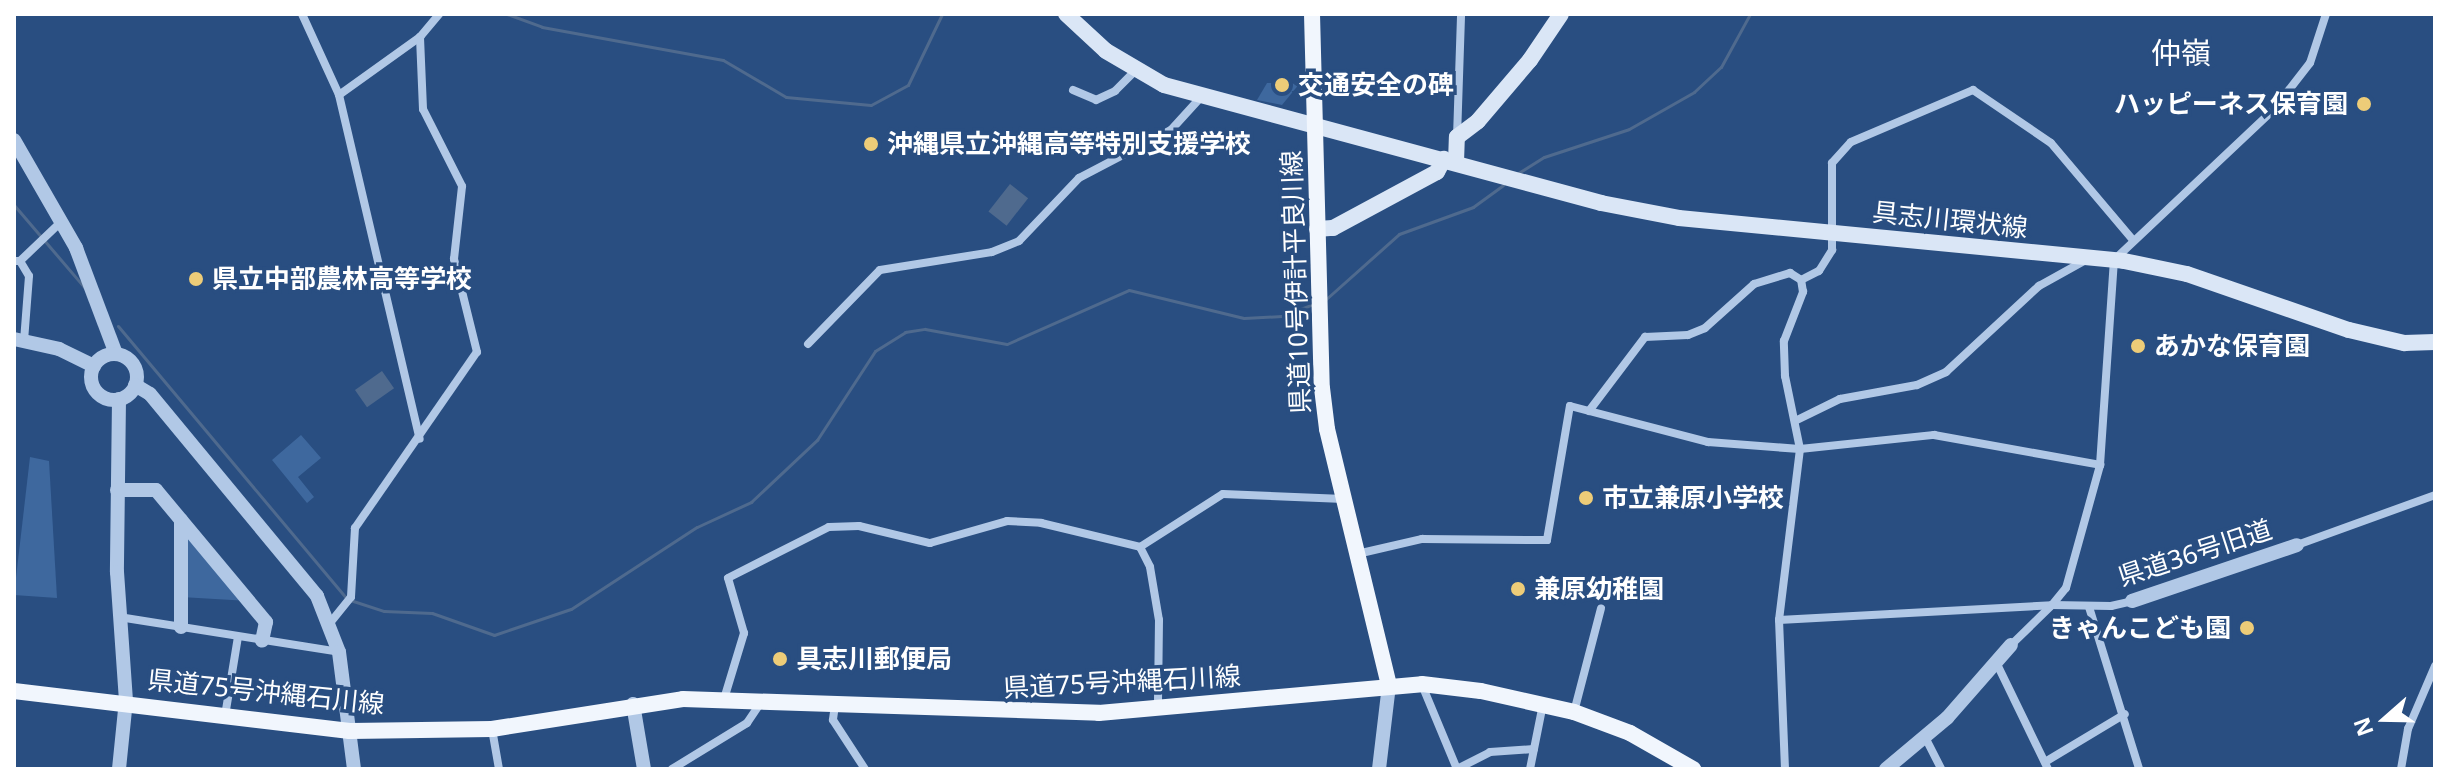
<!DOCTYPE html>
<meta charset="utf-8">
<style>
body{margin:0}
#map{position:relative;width:2449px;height:783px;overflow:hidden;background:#294e81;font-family:"Noto Sans","Noto Sans JP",sans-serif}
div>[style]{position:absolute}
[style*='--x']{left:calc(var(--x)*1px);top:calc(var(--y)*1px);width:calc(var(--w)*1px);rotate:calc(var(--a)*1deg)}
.green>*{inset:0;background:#3e689e}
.water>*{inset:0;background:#4f6a8e;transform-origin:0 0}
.stream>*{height:3px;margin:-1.5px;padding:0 1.5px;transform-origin:1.5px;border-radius:1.5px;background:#4f6a8e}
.minor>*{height:8px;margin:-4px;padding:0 4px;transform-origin:4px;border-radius:4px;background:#b1c8e6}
.tertiary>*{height:14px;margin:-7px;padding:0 7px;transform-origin:7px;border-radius:7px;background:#b1c8e6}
.tertiary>.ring{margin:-7px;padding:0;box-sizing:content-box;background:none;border:14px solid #b1c8e6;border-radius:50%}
.secondary>*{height:16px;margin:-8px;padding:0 8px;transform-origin:8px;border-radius:8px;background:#dae6f6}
.primary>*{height:16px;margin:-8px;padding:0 8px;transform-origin:8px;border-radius:8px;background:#f1f6fd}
.dots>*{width:22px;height:22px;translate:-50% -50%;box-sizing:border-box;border:4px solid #294e81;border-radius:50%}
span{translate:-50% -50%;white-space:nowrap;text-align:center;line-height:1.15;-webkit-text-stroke:7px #294e81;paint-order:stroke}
.poi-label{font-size:26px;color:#fff;font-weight:700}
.left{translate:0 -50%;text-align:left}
.right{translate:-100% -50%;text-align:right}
.street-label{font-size:26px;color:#fff}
.quarter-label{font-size:30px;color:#fff}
.frame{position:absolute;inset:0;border:16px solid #fff;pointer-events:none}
.north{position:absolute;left:2345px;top:679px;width:80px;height:80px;-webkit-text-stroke:6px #294e81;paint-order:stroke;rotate:250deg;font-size:22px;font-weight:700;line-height:32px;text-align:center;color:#fff}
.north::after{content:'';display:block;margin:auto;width:28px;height:36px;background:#fff;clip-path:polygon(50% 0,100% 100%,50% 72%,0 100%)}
</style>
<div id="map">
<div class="green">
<i style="clip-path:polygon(1267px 83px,1300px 83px,1282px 105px,1257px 100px)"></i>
<i style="clip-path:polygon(301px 435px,321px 458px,298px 477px,314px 497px,307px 503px,272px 460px)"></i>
<i style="clip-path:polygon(30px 457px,49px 461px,57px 598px,14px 595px)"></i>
<i style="clip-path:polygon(181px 520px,249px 601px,181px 597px)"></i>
</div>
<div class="water">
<i style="left:1010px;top:184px;width:23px;height:35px;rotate:38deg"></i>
<i style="left:382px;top:371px;width:21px;height:33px;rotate:55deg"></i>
</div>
<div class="stream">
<i style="--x:507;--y:14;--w:37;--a:20"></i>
<i style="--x:542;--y:27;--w:184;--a:10.3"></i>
<i style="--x:723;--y:60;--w:73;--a:30.4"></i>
<i style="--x:786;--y:97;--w:85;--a:5.4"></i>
<i style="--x:871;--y:105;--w:42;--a:-28.4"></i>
<i style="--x:908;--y:85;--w:79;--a:-64.4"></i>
<i style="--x:1515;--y:175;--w:34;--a:-32"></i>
<i style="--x:1544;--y:157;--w:89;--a:-18.2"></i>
<i style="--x:1629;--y:129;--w:75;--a:-29.6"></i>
<i style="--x:1694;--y:92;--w:37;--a:-43"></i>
<i style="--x:1721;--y:67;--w:60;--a:-61.3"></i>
<i style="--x:14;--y:205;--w:108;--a:49.5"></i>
<i style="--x:1325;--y:300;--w:99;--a:-41.7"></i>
<i style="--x:1399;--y:234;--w:79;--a:-20"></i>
<i style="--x:1473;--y:207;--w:37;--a:-36"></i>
<i style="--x:118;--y:326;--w:356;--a:50"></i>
<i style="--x:347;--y:599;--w:39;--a:18"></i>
<i style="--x:384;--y:611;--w:48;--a:2.4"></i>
<i style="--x:432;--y:613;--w:66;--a:19.5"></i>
<i style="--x:494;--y:635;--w:81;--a:-18.7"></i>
<i style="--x:571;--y:609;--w:150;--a:-33.1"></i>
<i style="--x:697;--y:527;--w:60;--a:-24.8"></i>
<i style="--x:751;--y:502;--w:91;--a:-43.2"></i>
<i style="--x:817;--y:440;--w:106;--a:-56.9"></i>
<i style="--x:875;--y:351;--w:36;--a:-32"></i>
<i style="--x:905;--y:332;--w:20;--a:-9"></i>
<i style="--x:925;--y:329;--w:83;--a:10.4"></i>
<i style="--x:1007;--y:344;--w:133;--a:-23.9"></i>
<i style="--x:1129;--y:290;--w:118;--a:13.7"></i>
<i style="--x:1244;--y:318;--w:38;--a:-3"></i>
<i style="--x:1282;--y:316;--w:34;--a:-21"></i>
</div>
<div class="minor">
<i style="--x:302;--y:14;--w:89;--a:65.4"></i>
<i style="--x:339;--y:95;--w:353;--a:76.8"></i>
<i style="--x:1073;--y:90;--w:25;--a:23"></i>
<i style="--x:1096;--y:100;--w:21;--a:-25"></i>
<i style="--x:1115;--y:91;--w:28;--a:-45"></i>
<i style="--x:339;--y:95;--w:100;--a:-35.6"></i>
<i style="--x:420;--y:37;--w:30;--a:-50"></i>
<i style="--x:1457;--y:137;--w:123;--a:-88.1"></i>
<i style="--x:14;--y:261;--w:6;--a:0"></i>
<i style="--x:20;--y:261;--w:57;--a:-43.6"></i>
<i style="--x:20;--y:261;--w:17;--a:59"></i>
<i style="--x:29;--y:276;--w:65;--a:94.4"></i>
<i style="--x:1801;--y:280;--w:20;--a:-27"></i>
<i style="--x:1819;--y:271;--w:25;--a:-58"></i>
<i style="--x:1832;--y:250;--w:87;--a:-90"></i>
<i style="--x:1832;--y:163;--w:28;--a:-48"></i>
<i style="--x:1851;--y:142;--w:133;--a:-23.1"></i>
<i style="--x:1973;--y:90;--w:94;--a:34.2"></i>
<i style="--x:2051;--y:143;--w:126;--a:49.8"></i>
<i style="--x:808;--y:344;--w:103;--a:-45.8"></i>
<i style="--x:880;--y:270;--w:113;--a:-9.1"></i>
<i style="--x:992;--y:252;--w:29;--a:-22"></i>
<i style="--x:1019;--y:241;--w:87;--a:-46.4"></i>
<i style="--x:1079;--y:178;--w:104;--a:-27.6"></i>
<i style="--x:1171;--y:130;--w:45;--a:-47.7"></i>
<i style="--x:1589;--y:411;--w:93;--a:-52.9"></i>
<i style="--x:1645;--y:337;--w:43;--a:-2.7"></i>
<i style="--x:1688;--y:335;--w:18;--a:-22"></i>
<i style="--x:1705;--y:328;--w:66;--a:-41.9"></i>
<i style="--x:1754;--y:284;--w:38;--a:-17"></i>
<i style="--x:1790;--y:273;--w:13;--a:32"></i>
<i style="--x:1797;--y:420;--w:48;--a:-26"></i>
<i style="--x:1840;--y:399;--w:78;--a:-10.3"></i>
<i style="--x:1917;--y:385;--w:32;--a:-24"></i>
<i style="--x:1946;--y:372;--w:127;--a:-42.8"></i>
<i style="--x:2039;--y:286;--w:54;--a:-29"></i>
<i style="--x:2297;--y:545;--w:147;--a:-19.9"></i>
<i style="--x:1140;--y:547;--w:22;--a:63"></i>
<i style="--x:1150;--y:567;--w:54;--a:80.4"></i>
<i style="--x:1159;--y:620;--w:87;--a:90.7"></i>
<i style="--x:1357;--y:554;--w:67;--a:-13"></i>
<i style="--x:1422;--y:539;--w:125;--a:0.5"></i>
<i style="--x:1547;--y:540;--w:136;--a:-80.3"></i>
<i style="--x:1570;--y:406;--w:143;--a:14.6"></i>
<i style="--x:1708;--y:442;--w:92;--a:4.4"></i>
<i style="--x:1800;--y:449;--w:135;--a:-6"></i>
<i style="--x:1934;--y:435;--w:169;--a:10.2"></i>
<i style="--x:2089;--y:607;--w:170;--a:72.8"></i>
<i style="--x:119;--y:617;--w:223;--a:9"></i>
<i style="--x:1779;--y:620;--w:273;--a:-3.1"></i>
<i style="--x:2052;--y:605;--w:22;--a:-51"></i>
<i style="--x:2066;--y:588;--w:128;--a:-74.5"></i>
<i style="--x:2100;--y:465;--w:205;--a:-86.1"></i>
<i style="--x:2114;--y:260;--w:220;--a:-43.3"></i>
<i style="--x:2274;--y:109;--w:58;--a:-52"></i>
<i style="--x:2310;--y:63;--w:52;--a:-71.9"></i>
<i style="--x:330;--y:623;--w:33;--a:-51"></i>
<i style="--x:351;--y:597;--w:69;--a:-86.7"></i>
<i style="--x:355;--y:528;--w:214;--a:-55.3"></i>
<i style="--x:477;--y:352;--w:96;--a:-103.9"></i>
<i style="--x:454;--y:259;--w:73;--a:-83.7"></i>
<i style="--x:462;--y:186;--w:86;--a:-116.9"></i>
<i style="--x:423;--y:109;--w:72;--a:-92.4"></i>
<i style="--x:2011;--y:645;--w:57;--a:-44.3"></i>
<i style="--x:2052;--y:605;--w:59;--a:1"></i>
<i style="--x:2111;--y:606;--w:22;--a:-13"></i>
<i style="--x:1996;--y:662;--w:119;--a:64.1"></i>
<i style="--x:1422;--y:685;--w:91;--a:67.4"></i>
<i style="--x:724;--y:699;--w:69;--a:-73.1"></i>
<i style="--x:744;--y:633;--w:57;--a:-106.2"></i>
<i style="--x:728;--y:578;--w:113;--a:-26.8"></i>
<i style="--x:829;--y:527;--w:30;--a:-2"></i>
<i style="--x:859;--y:526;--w:73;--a:13.5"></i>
<i style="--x:930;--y:543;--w:80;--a:-15.9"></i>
<i style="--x:1007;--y:521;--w:34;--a:3"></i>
<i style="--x:1041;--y:523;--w:102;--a:13.6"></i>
<i style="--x:1140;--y:547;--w:98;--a:-32.6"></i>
<i style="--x:1223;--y:494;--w:121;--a:2.4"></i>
<i style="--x:835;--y:705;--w:15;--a:98"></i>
<i style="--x:833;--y:720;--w:59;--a:56.9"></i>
<i style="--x:1574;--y:712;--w:107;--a:-75.4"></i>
<i style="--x:225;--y:716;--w:80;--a:-80.7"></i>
<i style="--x:492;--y:729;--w:41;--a:80.1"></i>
<i style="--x:1926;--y:739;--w:34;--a:63"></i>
<i style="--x:2045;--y:762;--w:93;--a:-31"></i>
<i style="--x:672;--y:769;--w:88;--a:-31.5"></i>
<i style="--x:747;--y:723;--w:25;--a:-56"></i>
<i style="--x:1457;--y:769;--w:37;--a:-27"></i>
<i style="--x:1490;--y:752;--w:44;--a:-3.9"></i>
<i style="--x:1530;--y:769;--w:66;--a:-78.7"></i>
<i style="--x:1785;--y:769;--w:149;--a:-92.3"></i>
<i style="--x:1779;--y:620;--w:172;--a:-83"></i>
<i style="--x:1800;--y:449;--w:75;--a:-101.6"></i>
<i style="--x:1785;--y:376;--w:35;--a:-92"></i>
<i style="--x:1784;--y:341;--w:53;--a:-68.8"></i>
<i style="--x:1803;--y:292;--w:12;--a:-99"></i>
<i style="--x:2401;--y:769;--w:41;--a:-80.1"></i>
<i style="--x:2408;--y:729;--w:69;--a:-66.8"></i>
</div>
<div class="tertiary">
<i style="--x:14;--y:140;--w:125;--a:60.1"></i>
<i style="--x:76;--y:248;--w:113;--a:69.3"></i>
<i style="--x:14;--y:339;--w:46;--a:12.5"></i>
<i style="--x:59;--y:349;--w:39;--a:26"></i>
<i class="ring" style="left:91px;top:354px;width:32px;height:32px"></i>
<i style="--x:135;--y:385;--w:17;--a:31"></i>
<i style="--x:150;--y:394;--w:262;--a:50.4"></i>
<i style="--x:317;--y:596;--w:60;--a:68.6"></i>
<i style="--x:339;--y:652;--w:118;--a:82.7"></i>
<i style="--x:119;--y:399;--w:173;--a:90.7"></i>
<i style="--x:117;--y:572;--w:128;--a:86"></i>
<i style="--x:126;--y:700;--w:69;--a:95.8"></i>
<i style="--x:117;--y:490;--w:39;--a:0"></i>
<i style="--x:156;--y:490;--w:172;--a:50.2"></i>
<i style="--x:266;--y:622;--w:19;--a:102"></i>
<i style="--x:2132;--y:601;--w:174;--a:-18.7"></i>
<i style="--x:181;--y:627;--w:107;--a:-90"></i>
<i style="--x:633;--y:704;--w:66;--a:80.4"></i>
<i style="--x:1379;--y:769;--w:85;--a:-83.2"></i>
<i style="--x:1886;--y:769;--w:80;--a:-39.9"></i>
<i style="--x:1947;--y:718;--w:97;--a:-48.8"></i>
</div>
<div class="secondary">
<i style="--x:1066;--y:14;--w:54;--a:42.8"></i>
<i style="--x:1106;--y:51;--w:67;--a:30.4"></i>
<i style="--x:1164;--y:85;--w:453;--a:15.1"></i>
<i style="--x:1601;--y:203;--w:79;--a:10.9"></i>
<i style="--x:1679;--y:218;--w:447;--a:5.5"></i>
<i style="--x:2124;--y:261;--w:64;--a:11.7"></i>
<i style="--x:2187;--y:274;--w:171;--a:19.1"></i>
<i style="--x:2349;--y:330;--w:57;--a:13.3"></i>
<i style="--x:2404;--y:343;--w:31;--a:-2"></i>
<i style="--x:1456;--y:162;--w:25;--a:-88"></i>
<i style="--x:1457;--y:137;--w:26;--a:-37"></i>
<i style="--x:1478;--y:121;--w:80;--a:-49.6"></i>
<i style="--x:1530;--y:60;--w:55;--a:-56"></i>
<i style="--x:1317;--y:229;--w:16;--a:-4"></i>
<i style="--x:1333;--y:228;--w:118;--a:-28.3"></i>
<i style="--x:1437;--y:172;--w:15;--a:-62"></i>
</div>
<div class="primary">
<i style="--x:1312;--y:14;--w:374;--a:88.5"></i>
<i style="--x:1322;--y:388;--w:41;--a:83"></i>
<i style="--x:1327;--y:429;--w:263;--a:76.4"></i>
<i style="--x:14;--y:691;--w:338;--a:6.8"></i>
<i style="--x:350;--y:731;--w:142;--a:-0.8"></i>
<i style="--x:492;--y:729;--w:193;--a:-8.9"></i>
<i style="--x:683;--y:699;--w:416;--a:1.9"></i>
<i style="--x:1099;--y:713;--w:324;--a:-5.1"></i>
<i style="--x:1422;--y:684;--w:59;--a:6.8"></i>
<i style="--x:1481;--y:691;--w:95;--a:12.7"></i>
<i style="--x:1574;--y:712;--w:60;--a:20.6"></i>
<i style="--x:1630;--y:733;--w:73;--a:29.7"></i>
</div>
<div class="dots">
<i style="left:1282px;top:85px;background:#edcc78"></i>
<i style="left:2364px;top:104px;background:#edcc78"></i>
<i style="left:871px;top:144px;background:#edcc78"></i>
<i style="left:196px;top:279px;background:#edcc78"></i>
<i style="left:2138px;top:346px;background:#edcc78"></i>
<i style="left:1586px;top:498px;background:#edcc78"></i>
<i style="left:1518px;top:589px;background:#edcc78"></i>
<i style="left:2247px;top:628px;background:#edcc78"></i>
<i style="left:780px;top:659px;background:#edcc78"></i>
</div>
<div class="poi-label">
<span class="left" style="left:1298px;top:85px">交通安全の碑</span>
<span class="right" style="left:2348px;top:104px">ハッピーネス保育園</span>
<span class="left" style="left:887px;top:144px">沖縄県立沖縄高等特別支援学校</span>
<span class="left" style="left:212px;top:279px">県立中部農林高等学校</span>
<span class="left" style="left:2154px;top:346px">あかな保育園</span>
<span class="left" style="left:1602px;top:498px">市立兼原小学校</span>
<span class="left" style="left:1534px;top:589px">兼原幼稚園</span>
<span class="right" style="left:2231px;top:628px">きゃんこども園</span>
<span class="left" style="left:796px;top:659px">具志川郵便局</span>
</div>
<div class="street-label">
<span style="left:1950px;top:220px;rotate:6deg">具志川環状線</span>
<span style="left:1296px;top:282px;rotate:-92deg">県道10号伊計平良川線</span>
<span style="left:2195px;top:553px;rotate:-18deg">県道36号旧道</span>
<span style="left:1122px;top:682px;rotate:-3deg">県道75号沖縄石川線</span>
<span style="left:266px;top:692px;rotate:6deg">県道75号沖縄石川線</span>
</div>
<div class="quarter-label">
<span style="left:2181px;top:53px">仲嶺</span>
</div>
<div class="frame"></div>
<div class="north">N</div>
</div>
